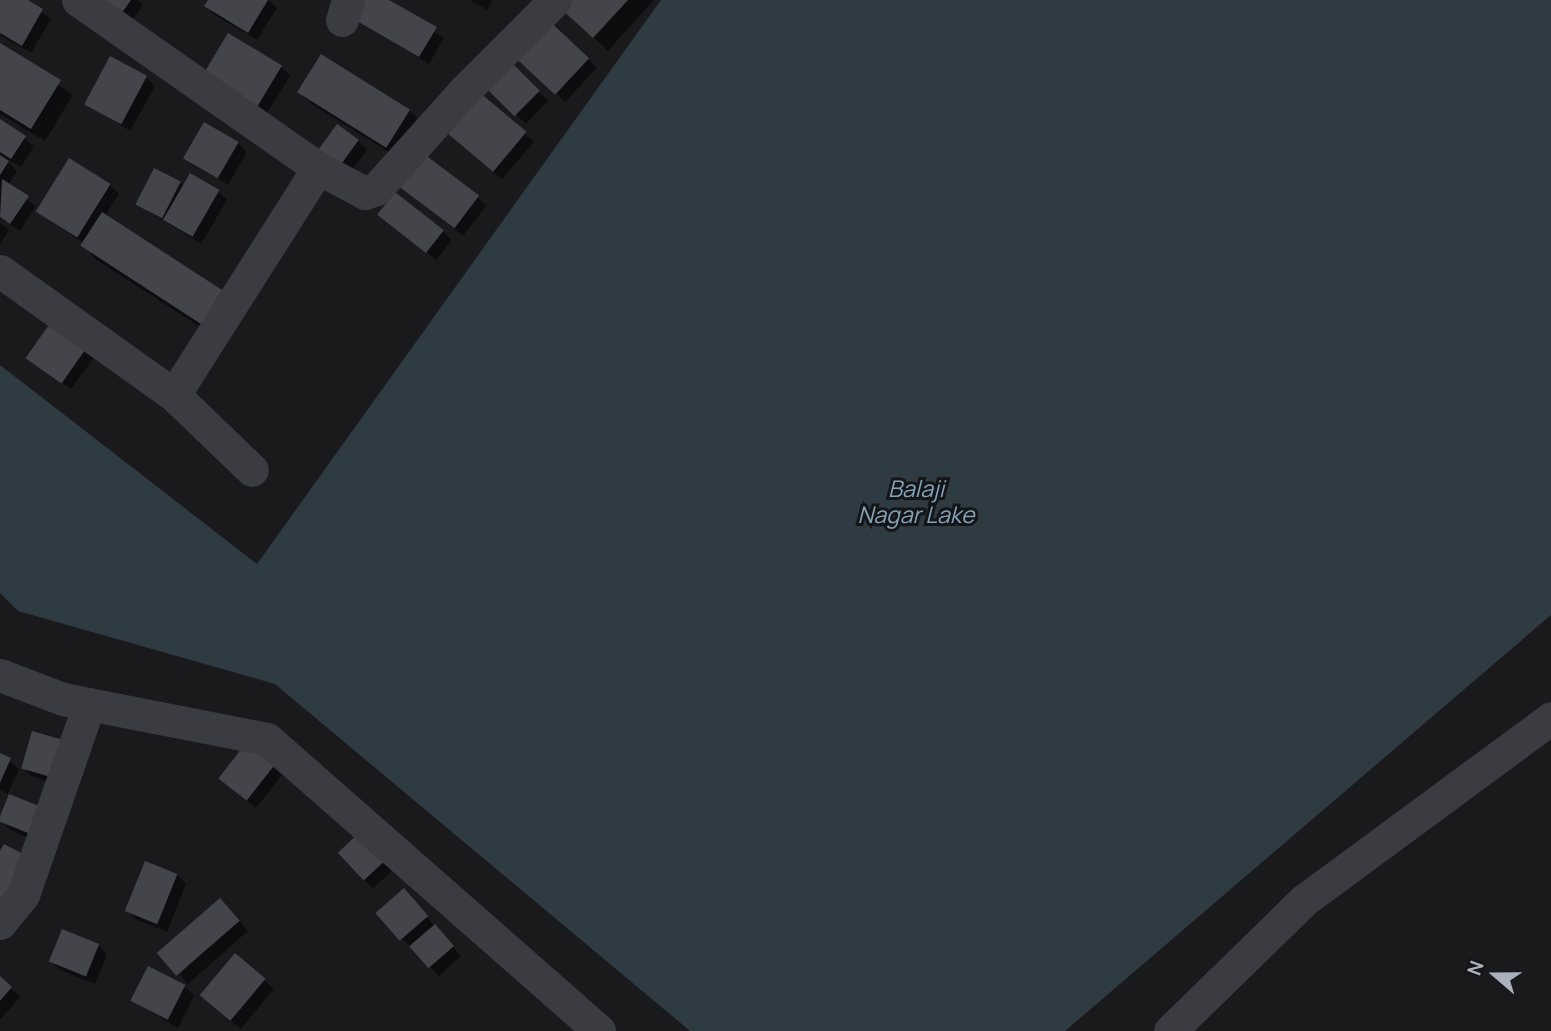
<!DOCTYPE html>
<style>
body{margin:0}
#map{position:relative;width:1551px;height:1031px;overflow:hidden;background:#1a1a1d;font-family:Manrope,sans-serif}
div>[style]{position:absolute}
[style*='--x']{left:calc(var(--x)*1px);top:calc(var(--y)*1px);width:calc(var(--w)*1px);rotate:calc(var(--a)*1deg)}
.water>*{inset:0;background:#2e3b42}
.shadow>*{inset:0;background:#0007;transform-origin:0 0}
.building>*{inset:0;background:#44454a;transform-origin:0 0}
.minor>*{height:33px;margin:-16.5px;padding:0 16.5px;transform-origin:16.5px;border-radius:16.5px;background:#3b3c42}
span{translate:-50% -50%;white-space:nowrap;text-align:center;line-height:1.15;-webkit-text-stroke:6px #151518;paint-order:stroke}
.water-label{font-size:23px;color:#81a4ba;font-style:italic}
.north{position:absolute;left:1460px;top:940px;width:70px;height:70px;-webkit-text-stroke:5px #151518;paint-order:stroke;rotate:290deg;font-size:19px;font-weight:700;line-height:28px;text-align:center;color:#acb2bd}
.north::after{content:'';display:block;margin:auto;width:24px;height:32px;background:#acb2bd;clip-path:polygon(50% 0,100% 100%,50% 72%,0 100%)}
</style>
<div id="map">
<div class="water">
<i style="clip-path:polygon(661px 0,1551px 0,1551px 615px,1065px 1031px,690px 1031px,275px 684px,18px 611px,0 593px,0 365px,257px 564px)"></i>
</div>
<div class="shadow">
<i style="clip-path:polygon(0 0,24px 0,51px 19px,31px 53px,0 35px)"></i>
<i style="clip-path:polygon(103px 0,138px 0,143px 5px,124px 32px)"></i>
<i style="clip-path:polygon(210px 0,269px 0,277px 8px,257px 40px,215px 15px,207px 6px)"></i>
<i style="clip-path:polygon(364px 0,385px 0,444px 38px,429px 64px,354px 17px)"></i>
<i style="clip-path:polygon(470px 0,492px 0,487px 10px)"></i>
<i style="clip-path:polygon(568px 0,654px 0,608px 51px,575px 20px)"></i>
<i style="clip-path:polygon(0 45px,73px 95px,45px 141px,0 114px)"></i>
<i style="clip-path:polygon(322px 56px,409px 110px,423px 124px,400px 159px,313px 105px,299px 92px)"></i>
<i style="clip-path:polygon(588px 59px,597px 68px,565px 102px,524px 64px)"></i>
<i style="left:508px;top:62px;width:56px;height:32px;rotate:44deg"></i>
<i style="clip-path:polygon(281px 67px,290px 76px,263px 120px,210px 88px)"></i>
<i style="clip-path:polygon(146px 78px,155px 86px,130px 131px,86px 103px)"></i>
<i style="clip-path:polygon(479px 95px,534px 142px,502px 179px,457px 141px)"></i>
<i style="clip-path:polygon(0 121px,34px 146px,21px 167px,5px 158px,17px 171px,8px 185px,36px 206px,20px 231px,0 218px)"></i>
<i style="clip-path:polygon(358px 141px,367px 150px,347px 177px,327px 163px)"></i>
<i style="clip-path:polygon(238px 143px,247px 152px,228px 185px,186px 158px)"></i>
<i style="clip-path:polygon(180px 184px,218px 191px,227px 200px,201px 244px,136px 203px)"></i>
<i style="clip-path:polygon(110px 185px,119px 194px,105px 216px,216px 337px,95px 259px,83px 243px,38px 212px)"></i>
<i style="clip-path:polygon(402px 187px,478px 197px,486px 206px,463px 236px)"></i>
<i style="clip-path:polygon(380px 215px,443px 231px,452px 240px,436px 260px)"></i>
<i style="clip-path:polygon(0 223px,9px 230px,0 244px)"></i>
<i style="left:53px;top:322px;width:54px;height:44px;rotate:36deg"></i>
<i style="clip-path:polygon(33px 733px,67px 788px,31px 776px,22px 767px)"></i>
<i style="clip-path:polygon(246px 745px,282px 775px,256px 808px,229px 786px)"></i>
<i style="clip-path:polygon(0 755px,19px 769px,8px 794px,0 790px)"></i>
<i style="clip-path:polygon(10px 797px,40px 842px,10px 830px,1px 821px)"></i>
<i style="clip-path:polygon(359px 835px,392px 871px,373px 888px,364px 880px)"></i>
<i style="clip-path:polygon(177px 875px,186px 884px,167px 932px,137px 920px,128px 911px)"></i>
<i style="clip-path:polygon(412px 900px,461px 956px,439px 976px,378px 914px)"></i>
<i style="clip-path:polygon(229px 909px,248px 931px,188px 984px,180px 975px)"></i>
<i style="clip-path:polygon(63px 931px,98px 945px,107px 954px,95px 984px,60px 970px,51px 961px)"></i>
<i style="clip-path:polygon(0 979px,20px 997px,0 1020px)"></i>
<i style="clip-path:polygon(265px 980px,274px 989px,241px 1029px,211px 1004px)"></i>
<i style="clip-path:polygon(185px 987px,194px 996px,178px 1028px,133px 1001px)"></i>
</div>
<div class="building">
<i style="clip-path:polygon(0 0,28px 0,43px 9px,22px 46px,0 33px)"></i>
<i style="clip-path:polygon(101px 0,131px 0,114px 24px)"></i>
<i style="clip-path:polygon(208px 0,268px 0,248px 33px,204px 6px)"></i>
<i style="clip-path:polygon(362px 0,389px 0,437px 27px,419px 57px,352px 18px)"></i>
<i style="clip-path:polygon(566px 0,628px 0,593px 38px,559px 7px)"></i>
<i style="left:546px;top:18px;width:59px;height:50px;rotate:43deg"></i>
<i style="left:228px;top:33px;width:63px;height:54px;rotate:31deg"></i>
<i style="clip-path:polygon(0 43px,61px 80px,31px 129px,0 110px)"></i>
<i style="left:321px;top:54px;width:105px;height:45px;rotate:32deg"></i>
<i style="left:110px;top:56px;width:42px;height:55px;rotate:28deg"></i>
<i style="left:508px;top:59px;width:45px;height:36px;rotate:45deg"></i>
<i style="left:479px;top:92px;width:62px;height:52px;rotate:40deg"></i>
<i style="clip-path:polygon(0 119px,26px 136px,11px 159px,0 152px)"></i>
<i style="left:204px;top:122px;width:40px;height:42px;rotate:30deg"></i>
<i style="left:337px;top:124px;width:27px;height:37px;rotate:36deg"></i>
<i style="left:424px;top:154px;width:69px;height:41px;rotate:37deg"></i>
<i style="clip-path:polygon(0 155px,9px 161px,0 175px)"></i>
<i style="left:69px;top:158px;width:49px;height:63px;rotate:32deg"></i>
<i style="left:154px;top:168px;width:30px;height:41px;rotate:27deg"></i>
<i style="left:190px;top:173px;width:34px;height:54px;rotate:30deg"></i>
<i style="clip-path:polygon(2px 179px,29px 196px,10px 224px,0 217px)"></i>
<i style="left:395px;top:192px;width:62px;height:29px;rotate:38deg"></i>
<i style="left:102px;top:212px;width:145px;height:40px;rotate:33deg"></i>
<i style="left:53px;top:319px;width:44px;height:48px;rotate:35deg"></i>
<i style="left:32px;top:731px;width:40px;height:39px;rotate:16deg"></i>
<i style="left:246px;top:743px;width:36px;height:45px;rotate:38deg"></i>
<i style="clip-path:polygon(0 753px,11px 758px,0 783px)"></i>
<i style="left:9px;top:794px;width:35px;height:29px;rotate:22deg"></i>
<i style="left:359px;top:833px;width:38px;height:29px;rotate:47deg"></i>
<i style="clip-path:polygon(4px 844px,29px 857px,0 907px,0 851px)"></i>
<i style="left:145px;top:861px;width:35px;height:54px;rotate:22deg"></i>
<i style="left:404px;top:888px;width:37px;height:38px;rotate:49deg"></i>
<i style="left:220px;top:898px;width:30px;height:84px;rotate:49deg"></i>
<i style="left:435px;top:924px;width:29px;height:34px;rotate:49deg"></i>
<i style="left:62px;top:929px;width:40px;height:35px;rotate:22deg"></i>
<i style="left:235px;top:953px;width:40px;height:55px;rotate:40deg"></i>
<i style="left:148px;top:966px;width:42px;height:39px;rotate:27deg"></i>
<i style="clip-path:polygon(0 976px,12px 987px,0 1001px)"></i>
</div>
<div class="minor">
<i style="--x:78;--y:0;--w:293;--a:35"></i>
<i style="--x:318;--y:168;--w:53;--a:28"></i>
<i style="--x:365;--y:193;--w:12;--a:-20"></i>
<i style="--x:376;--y:189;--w:132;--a:-48.1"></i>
<i style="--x:464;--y:91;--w:129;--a:-45"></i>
<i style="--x:342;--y:20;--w:21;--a:-73"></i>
<i style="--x:0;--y:271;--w:214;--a:35.5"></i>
<i style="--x:174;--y:395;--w:108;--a:43.9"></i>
<i style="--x:174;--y:395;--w:269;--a:-57.6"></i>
<i style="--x:0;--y:675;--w:67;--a:20.9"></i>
<i style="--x:63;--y:699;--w:208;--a:11.1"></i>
<i style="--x:267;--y:739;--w:442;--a:41.3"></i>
<i style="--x:0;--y:923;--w:36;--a:-51"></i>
<i style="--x:23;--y:895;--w:202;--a:-70.9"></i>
<i style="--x:1170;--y:1031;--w:186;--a:-44.3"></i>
<i style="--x:1303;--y:901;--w:308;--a:-36.4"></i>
</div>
<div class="water-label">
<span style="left:916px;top:501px">Balaji<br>Nagar Lake</span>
</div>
<div class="north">N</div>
</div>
